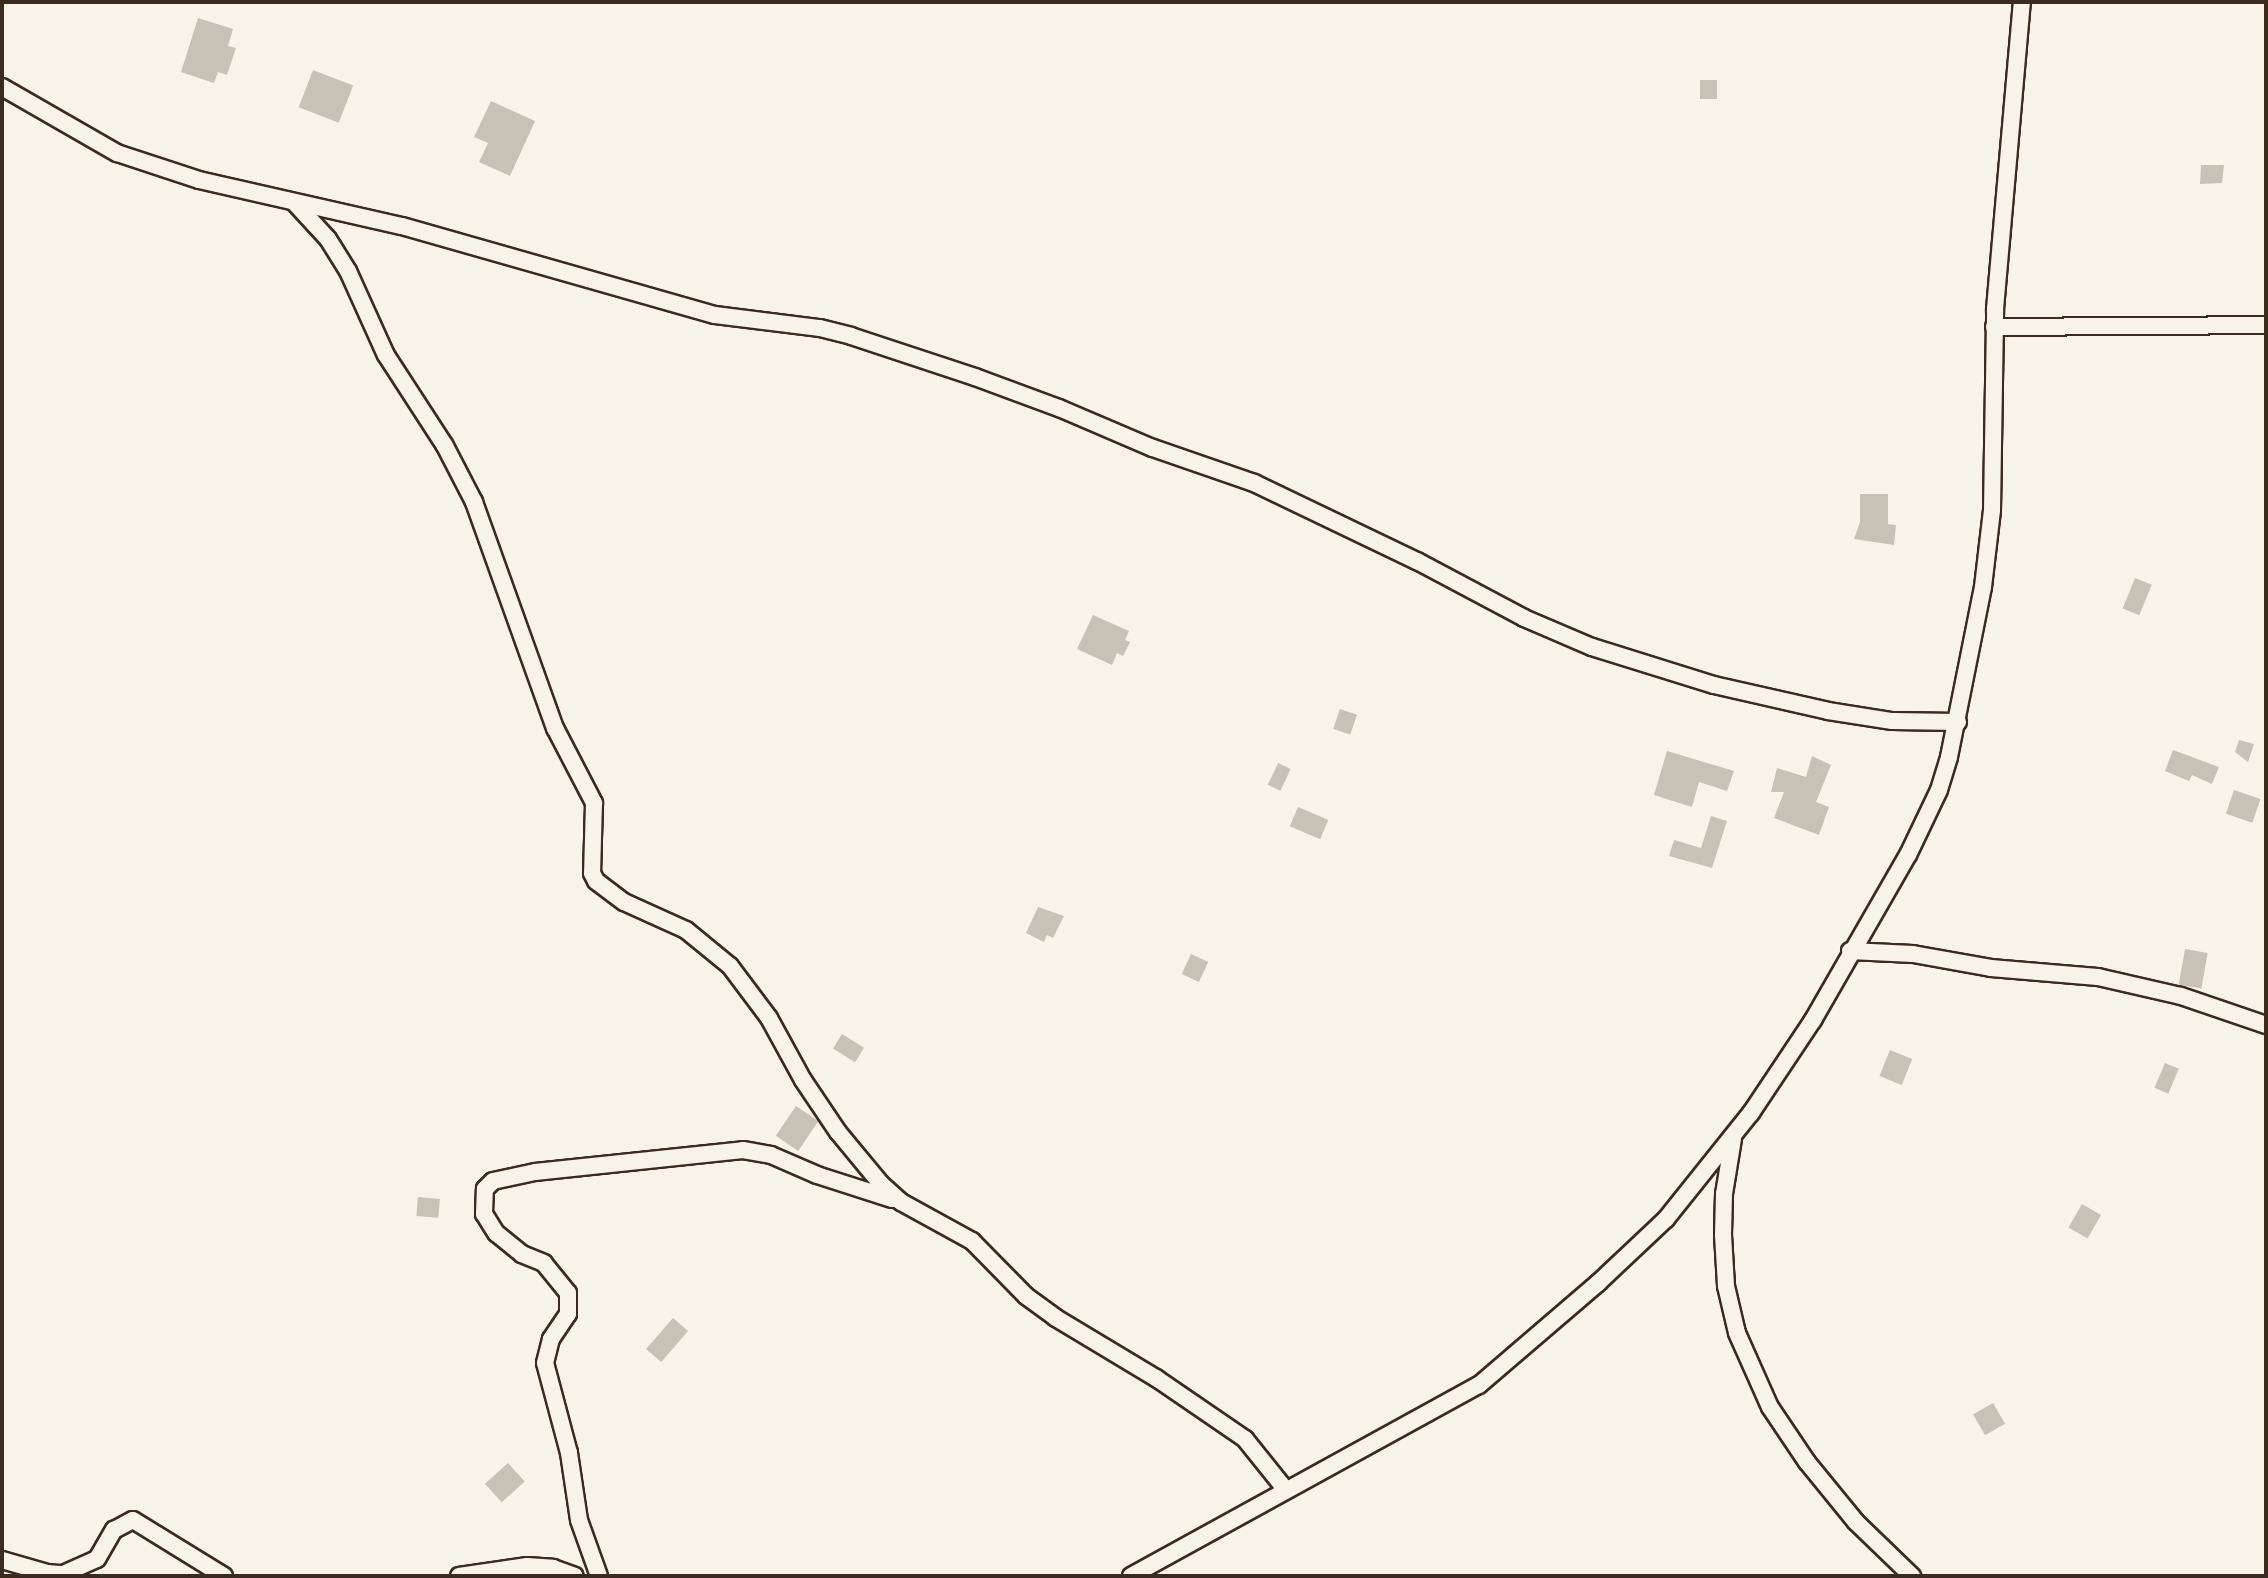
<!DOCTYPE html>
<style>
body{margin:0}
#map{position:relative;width:2268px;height:1578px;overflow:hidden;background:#f7f3e8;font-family:Dekko,sans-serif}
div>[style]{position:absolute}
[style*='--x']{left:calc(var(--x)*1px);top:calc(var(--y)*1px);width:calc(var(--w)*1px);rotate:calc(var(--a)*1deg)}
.building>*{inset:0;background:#c8c1b6;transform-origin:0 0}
.roads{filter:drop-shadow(2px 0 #3b2a1e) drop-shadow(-2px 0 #3b2a1e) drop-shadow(0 2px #3b2a1e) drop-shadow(0 -2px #3b2a1e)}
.minor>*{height:16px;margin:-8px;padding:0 8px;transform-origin:8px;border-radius:8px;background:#f7f3e8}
span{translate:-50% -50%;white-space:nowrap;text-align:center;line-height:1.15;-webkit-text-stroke:8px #f7f3e8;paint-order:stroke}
.frame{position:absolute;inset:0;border:4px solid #3b2a1e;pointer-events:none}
</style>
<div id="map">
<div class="building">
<i style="clip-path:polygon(198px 18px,233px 29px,228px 46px,236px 48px,227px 75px,218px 72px,214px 83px,181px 72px)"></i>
<i style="left:313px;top:70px;width:43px;height:40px;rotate:21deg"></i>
<i style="left:1717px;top:80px;width:19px;height:17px;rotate:90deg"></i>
<i style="clip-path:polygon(491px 101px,535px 121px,510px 176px,479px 162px,488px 143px,474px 137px)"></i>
<i style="clip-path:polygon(2201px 165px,2224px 165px,2222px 183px,2200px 184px)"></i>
<i style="clip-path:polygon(1860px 494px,1888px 494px,1888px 524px,1896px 525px,1894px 545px,1854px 539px,1860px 522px)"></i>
<i style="left:2135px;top:578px;width:18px;height:33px;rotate:22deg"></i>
<i style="clip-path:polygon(1093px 615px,1129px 631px,1125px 640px,1130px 642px,1123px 656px,1117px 653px,1112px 665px,1077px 649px)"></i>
<i style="left:1340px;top:709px;width:18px;height:21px;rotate:19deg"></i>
<i style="clip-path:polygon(2239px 740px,2254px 744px,2248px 762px,2235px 752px)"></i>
<i style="clip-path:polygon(2173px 750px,2219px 767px,2212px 784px,2192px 775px,2189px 781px,2165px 771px)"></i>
<i style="clip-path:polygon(1667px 751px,1734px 771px,1727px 791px,1699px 782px,1692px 807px,1654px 795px)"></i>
<i style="clip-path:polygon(1812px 756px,1831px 765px,1816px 802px,1829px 807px,1819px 835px,1774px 818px,1784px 792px,1771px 792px,1777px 768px,1806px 777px)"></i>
<i style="left:1278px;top:763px;width:14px;height:24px;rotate:25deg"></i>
<i style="left:2234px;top:790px;width:28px;height:25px;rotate:19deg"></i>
<i style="left:1298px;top:807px;width:33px;height:21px;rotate:23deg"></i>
<i style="clip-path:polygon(1711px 816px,1727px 821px,1712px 868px,1669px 856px,1674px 840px,1701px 848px)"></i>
<i style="clip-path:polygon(1038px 907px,1064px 916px,1053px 938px,1047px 935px,1044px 942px,1026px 933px)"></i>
<i style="left:2185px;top:949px;width:23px;height:36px;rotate:10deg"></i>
<i style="left:1191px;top:954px;width:19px;height:22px;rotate:25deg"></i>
<i style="left:842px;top:1034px;width:26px;height:17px;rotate:32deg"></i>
<i style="left:1890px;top:1050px;width:24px;height:28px;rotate:22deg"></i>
<i style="left:2165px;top:1063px;width:15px;height:27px;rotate:23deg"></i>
<i style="left:796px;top:1106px;width:27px;height:36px;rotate:34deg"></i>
<i style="left:418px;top:1197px;width:22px;height:19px;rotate:5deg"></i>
<i style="left:2082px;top:1204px;width:22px;height:27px;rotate:30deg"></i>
<i style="left:673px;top:1318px;width:20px;height:41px;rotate:41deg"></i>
<i style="left:1993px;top:1403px;width:24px;height:23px;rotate:60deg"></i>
<i style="left:508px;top:1463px;width:25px;height:31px;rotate:48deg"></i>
</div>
<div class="roads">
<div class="minor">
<i style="--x:2;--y:87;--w:133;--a:29.9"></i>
<i style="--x:117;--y:153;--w:86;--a:18.2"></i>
<i style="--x:199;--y:180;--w:208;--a:12.8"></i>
<i style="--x:402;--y:226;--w:325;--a:15.9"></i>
<i style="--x:715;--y:315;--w:106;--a:7.1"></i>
<i style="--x:820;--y:328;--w:32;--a:14"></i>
<i style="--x:851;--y:336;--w:131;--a:18.3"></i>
<i style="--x:975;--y:377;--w:90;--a:20.3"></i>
<i style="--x:1059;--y:408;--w:102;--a:23.1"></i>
<i style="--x:1153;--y:448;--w:107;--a:19.1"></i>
<i style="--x:1254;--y:483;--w:181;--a:25.6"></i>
<i style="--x:1417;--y:561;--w:121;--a:28"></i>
<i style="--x:1524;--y:618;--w:74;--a:23.1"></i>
<i style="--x:1592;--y:647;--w:128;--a:17.3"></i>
<i style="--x:1714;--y:685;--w:117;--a:12.8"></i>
<i style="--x:1828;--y:711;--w:65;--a:8.9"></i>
<i style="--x:1892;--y:721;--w:66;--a:0.9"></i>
<i style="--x:294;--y:202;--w:50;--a:47.4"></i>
<i style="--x:328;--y:239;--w:38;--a:58"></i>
<i style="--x:348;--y:271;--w:92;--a:65.7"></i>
<i style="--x:386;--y:355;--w:108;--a:57"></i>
<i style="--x:445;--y:446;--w:63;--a:62.6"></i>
<i style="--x:474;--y:502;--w:240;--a:70.3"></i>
<i style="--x:555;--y:728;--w:85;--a:62.5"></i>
<i style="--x:594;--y:803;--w:70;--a:91.6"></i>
<i style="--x:592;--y:873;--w:9;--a:63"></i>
<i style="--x:596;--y:881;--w:35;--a:37"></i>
<i style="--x:624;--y:902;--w:68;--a:24.3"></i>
<i style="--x:686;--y:930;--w:57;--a:39.3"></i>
<i style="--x:730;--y:966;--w:65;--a:53.1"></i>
<i style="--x:769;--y:1018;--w:71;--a:61.3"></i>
<i style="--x:803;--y:1080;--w:63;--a:56.1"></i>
<i style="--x:838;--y:1132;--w:67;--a:50.4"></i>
<i style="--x:881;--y:1184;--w:27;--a:42"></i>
<i style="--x:901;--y:1202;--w:81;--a:28.8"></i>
<i style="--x:972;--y:1241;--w:77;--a:45.5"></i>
<i style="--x:1026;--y:1296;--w:37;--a:36"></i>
<i style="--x:1056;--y:1318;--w:117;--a:31"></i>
<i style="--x:1156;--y:1378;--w:108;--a:34.4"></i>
<i style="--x:1245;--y:1439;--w:65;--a:51.2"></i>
<i style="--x:1994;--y:327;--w:272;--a:-0.4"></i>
<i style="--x:1850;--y:951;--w:63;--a:2.7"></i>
<i style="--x:1913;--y:954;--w:79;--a:10.2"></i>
<i style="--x:1991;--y:968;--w:107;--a:4.8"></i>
<i style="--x:2098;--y:977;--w:85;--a:12.9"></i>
<i style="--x:2181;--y:996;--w:90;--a:18.8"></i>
<i style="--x:1733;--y:1139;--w:56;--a:99.3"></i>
<i style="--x:1724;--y:1194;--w:41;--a:91.4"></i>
<i style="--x:1723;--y:1235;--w:51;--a:86.6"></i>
<i style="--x:1726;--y:1286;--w:48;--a:76.8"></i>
<i style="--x:1737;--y:1333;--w:81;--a:66"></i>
<i style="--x:1770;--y:1407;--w:66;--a:56.1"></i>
<i style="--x:1807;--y:1462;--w:77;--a:50.8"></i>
<i style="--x:1856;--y:1522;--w:78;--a:44"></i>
<i style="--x:2;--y:1560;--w:47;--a:16.1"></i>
<i style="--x:47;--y:1573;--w:16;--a:4"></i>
<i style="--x:63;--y:1574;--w:37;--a:-24"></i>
<i style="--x:97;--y:1559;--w:34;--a:-60"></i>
<i style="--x:114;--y:1530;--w:21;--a:-28"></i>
<i style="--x:133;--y:1520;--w:107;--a:31.6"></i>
<i style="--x:459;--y:1576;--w:69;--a:-8.4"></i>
<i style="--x:527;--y:1566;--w:26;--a:4"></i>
<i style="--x:553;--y:1568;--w:23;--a:20"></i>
<i style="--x:599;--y:1576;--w:59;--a:-109.7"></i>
<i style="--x:579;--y:1520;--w:68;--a:-98.5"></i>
<i style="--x:569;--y:1453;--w:93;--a:-104.9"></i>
<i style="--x:545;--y:1363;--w:25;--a:-76"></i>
<i style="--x:551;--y:1339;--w:30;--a:-56"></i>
<i style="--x:568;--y:1314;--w:21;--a:-90"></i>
<i style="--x:568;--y:1293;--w:38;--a:-129"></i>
<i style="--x:544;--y:1263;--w:24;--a:-158"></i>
<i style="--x:522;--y:1254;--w:33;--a:-141"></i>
<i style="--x:496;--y:1233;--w:22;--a:-122"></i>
<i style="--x:484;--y:1214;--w:25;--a:-88"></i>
<i style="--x:485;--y:1189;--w:11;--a:-45"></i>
<i style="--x:493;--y:1181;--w:43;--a:-12.1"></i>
<i style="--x:535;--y:1172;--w:209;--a:-6"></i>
<i style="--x:743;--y:1150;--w:28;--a:10"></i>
<i style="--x:771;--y:1155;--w:50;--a:23.5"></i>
<i style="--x:817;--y:1175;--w:79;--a:17.7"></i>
<i style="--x:1131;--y:1576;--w:397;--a:-28.8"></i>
<i style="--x:1479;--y:1385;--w:157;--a:-40.6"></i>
<i style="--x:1598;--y:1283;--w:93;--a:-43.3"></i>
<i style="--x:1666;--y:1219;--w:136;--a:-51.3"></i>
<i style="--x:1751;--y:1113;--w:112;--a:-56.3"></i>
<i style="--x:1813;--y:1020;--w:190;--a:-60.1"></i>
<i style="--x:1908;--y:855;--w:72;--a:-64.5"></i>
<i style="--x:1939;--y:790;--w:34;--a:-73"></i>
<i style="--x:1949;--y:757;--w:173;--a:-78.7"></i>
<i style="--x:1983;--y:587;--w:78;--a:-83.3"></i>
<i style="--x:1992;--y:510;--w:201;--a:-89.1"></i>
<i style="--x:1995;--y:309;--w:308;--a:-85"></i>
</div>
</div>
<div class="frame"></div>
</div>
